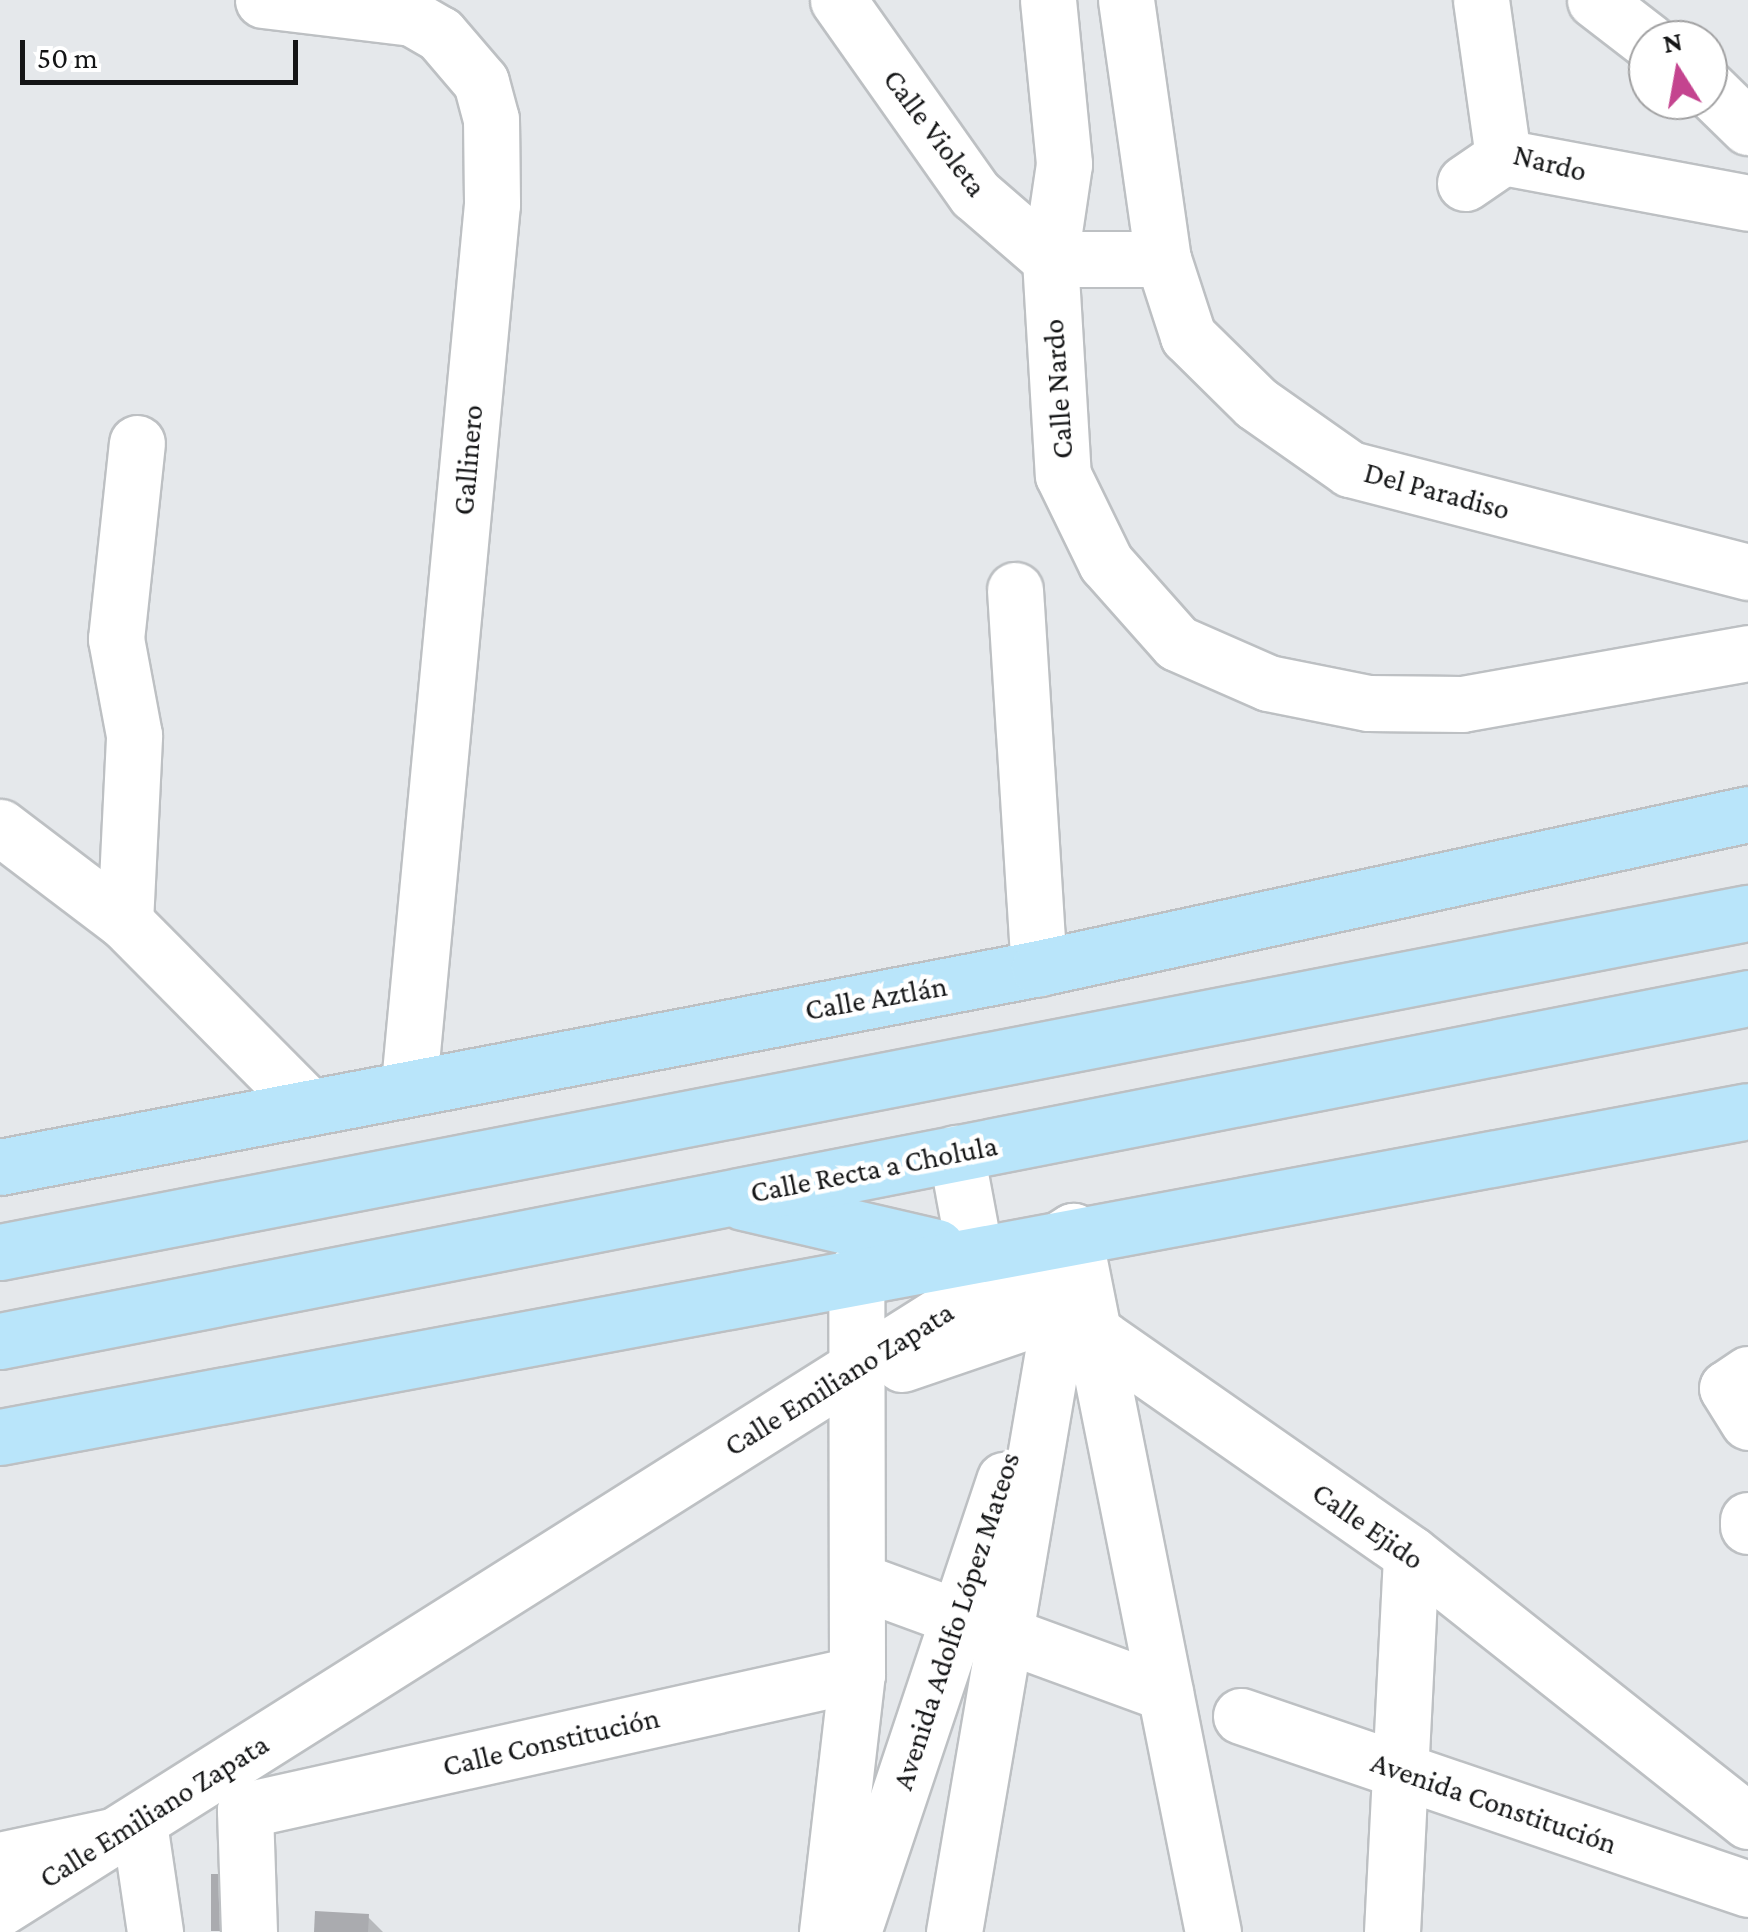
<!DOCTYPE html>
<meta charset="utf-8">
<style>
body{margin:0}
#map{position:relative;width:1748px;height:1932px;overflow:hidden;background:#e5e8eb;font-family:"Crimson Pro",serif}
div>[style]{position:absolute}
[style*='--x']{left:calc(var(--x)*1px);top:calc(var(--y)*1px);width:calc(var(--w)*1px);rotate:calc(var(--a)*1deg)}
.shadow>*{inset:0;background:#0003}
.building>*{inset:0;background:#aaabaf;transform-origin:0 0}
.roads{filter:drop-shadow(2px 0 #bdc0c3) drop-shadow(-2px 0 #bdc0c3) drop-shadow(0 2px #bdc0c3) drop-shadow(0 -2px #bdc0c3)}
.minor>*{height:55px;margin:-27.5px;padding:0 27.5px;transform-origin:27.5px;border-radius:27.5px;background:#fff}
.major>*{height:55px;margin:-27.5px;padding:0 27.5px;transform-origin:27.5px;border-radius:27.5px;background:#b9e5fa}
span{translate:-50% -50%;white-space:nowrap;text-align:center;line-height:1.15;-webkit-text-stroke:9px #fff;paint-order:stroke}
.street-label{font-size:30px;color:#141516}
.north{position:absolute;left:1628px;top:20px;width:100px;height:100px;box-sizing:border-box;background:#fff;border:2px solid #a1a1a2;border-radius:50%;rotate:349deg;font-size:28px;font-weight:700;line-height:40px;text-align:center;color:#141516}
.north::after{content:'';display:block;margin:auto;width:35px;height:45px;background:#c4448f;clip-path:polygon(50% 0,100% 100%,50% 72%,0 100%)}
.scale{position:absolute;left:20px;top:40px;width:278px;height:45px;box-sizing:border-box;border:5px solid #141516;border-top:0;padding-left:12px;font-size:30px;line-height:35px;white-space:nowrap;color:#141516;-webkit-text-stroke:8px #fff;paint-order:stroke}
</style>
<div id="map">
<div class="shadow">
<i style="clip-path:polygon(368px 1917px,383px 1932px,316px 1932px)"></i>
</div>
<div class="building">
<i style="left:211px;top:1874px;width:30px;height:57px"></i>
<i style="clip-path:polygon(315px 1911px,369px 1914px,368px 1932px,314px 1932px)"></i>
</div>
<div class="roads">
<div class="minor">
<i style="--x:263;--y:0;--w:150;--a:6.9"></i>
<i style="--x:412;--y:18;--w:32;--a:30"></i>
<i style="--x:440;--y:34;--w:63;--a:49.5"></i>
<i style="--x:481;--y:82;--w:38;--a:75"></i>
<i style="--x:491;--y:119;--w:85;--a:89.3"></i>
<i style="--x:492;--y:204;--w:883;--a:95.39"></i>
<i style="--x:838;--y:0;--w:237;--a:54.8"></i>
<i style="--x:975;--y:194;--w:99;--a:40.9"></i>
<i style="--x:1050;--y:259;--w:113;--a:0"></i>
<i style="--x:1048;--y:0;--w:165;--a:84.4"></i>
<i style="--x:1064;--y:164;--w:96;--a:98.4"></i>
<i style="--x:1050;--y:259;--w:216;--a:86.6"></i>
<i style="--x:1063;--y:475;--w:98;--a:64"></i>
<i style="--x:1106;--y:563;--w:107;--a:48.4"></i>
<i style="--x:1177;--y:643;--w:99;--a:23.7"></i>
<i style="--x:1268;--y:683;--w:102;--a:11.3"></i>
<i style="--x:1368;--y:703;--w:94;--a:0.6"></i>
<i style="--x:1462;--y:704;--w:291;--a:-10.1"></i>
<i style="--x:1126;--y:0;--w:262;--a:81.9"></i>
<i style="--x:1163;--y:259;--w:81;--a:72"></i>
<i style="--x:1188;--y:336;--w:95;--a:44.6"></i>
<i style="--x:1256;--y:403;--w:115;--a:35.1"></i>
<i style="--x:1350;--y:469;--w:411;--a:14.5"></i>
<i style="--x:1481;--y:0;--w:159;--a:82"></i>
<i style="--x:1595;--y:0;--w:67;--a:37.7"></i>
<i style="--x:1708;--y:88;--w:56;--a:44.3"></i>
<i style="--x:1503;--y:157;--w:249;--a:10.6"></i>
<i style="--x:1465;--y:183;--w:46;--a:-34.4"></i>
<i style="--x:1015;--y:590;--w:379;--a:86.4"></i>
<i style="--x:0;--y:827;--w:157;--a:37.2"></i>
<i style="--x:125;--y:922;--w:257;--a:45.2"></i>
<i style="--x:125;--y:922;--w:187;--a:-87.2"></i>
<i style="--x:134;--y:735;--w:98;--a:-100.6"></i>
<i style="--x:116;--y:639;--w:197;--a:-83.9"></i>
<i style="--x:956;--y:1153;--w:98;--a:79.4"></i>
<i style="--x:974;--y:1249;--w:533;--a:34.91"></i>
<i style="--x:1411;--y:1554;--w:430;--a:38.4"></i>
<i style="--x:902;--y:1364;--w:167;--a:-18.9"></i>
<i style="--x:1748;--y:1374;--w:25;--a:146"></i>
<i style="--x:1727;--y:1388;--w:40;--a:58"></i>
<i style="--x:1748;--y:1520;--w:6;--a:90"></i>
<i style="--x:859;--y:1581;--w:326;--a:20.1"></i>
<i style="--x:1241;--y:1716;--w:536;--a:18.84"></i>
<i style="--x:0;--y:1860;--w:143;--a:-12.1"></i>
<i style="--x:140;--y:1830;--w:103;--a:81.6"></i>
<i style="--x:0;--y:1908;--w:1269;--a:-32.25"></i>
<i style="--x:1073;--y:1231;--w:715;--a:78.71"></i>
<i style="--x:249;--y:1932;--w:122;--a:-91.9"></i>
<i style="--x:245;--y:1810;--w:627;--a:-12.53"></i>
<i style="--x:827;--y:1932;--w:260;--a:-83.4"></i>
<i style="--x:857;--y:1674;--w:403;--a:-90.1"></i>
<i style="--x:853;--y:1932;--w:477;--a:-71.5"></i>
<i style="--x:954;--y:1932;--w:660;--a:-80.32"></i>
<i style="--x:1392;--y:1932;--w:378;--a:-87.1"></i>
</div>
<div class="major">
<i style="--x:0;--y:1167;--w:1058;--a:-10.84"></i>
<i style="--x:1039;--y:968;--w:726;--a:-12.25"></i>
<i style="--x:743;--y:1202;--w:199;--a:13.1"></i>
<i style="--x:0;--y:1252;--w:1781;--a:-10.98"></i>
<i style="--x:0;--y:1341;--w:1781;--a:-11.1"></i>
<i style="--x:0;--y:1437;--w:1778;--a:-10.56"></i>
</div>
</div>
<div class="street-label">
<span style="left:935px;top:133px;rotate:53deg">Calle Violeta</span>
<span style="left:1550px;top:163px;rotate:14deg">Nardo</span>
<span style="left:1058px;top:389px;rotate:-94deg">Calle Nardo</span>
<span style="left:468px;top:460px;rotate:-85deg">Gallinero</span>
<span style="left:1437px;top:491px;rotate:15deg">Del Paradiso</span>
<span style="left:876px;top:998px;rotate:-10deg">Calle Aztlán</span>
<span style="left:874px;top:1169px;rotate:-11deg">Calle Recta a Cholula</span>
<span style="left:839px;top:1379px;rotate:-32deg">Calle Emiliano Zapata</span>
<span style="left:1368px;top:1526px;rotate:35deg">Calle Ejido</span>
<span style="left:956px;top:1621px;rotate:-72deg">Avenida Adolfo López Mateos</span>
<span style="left:551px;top:1742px;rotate:-13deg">Calle Constitución</span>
<span style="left:1494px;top:1803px;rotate:19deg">Avenida Constitución</span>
<span style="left:154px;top:1811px;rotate:-32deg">Calle Emiliano Zapata</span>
</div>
<div class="north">N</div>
<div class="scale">50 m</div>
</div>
